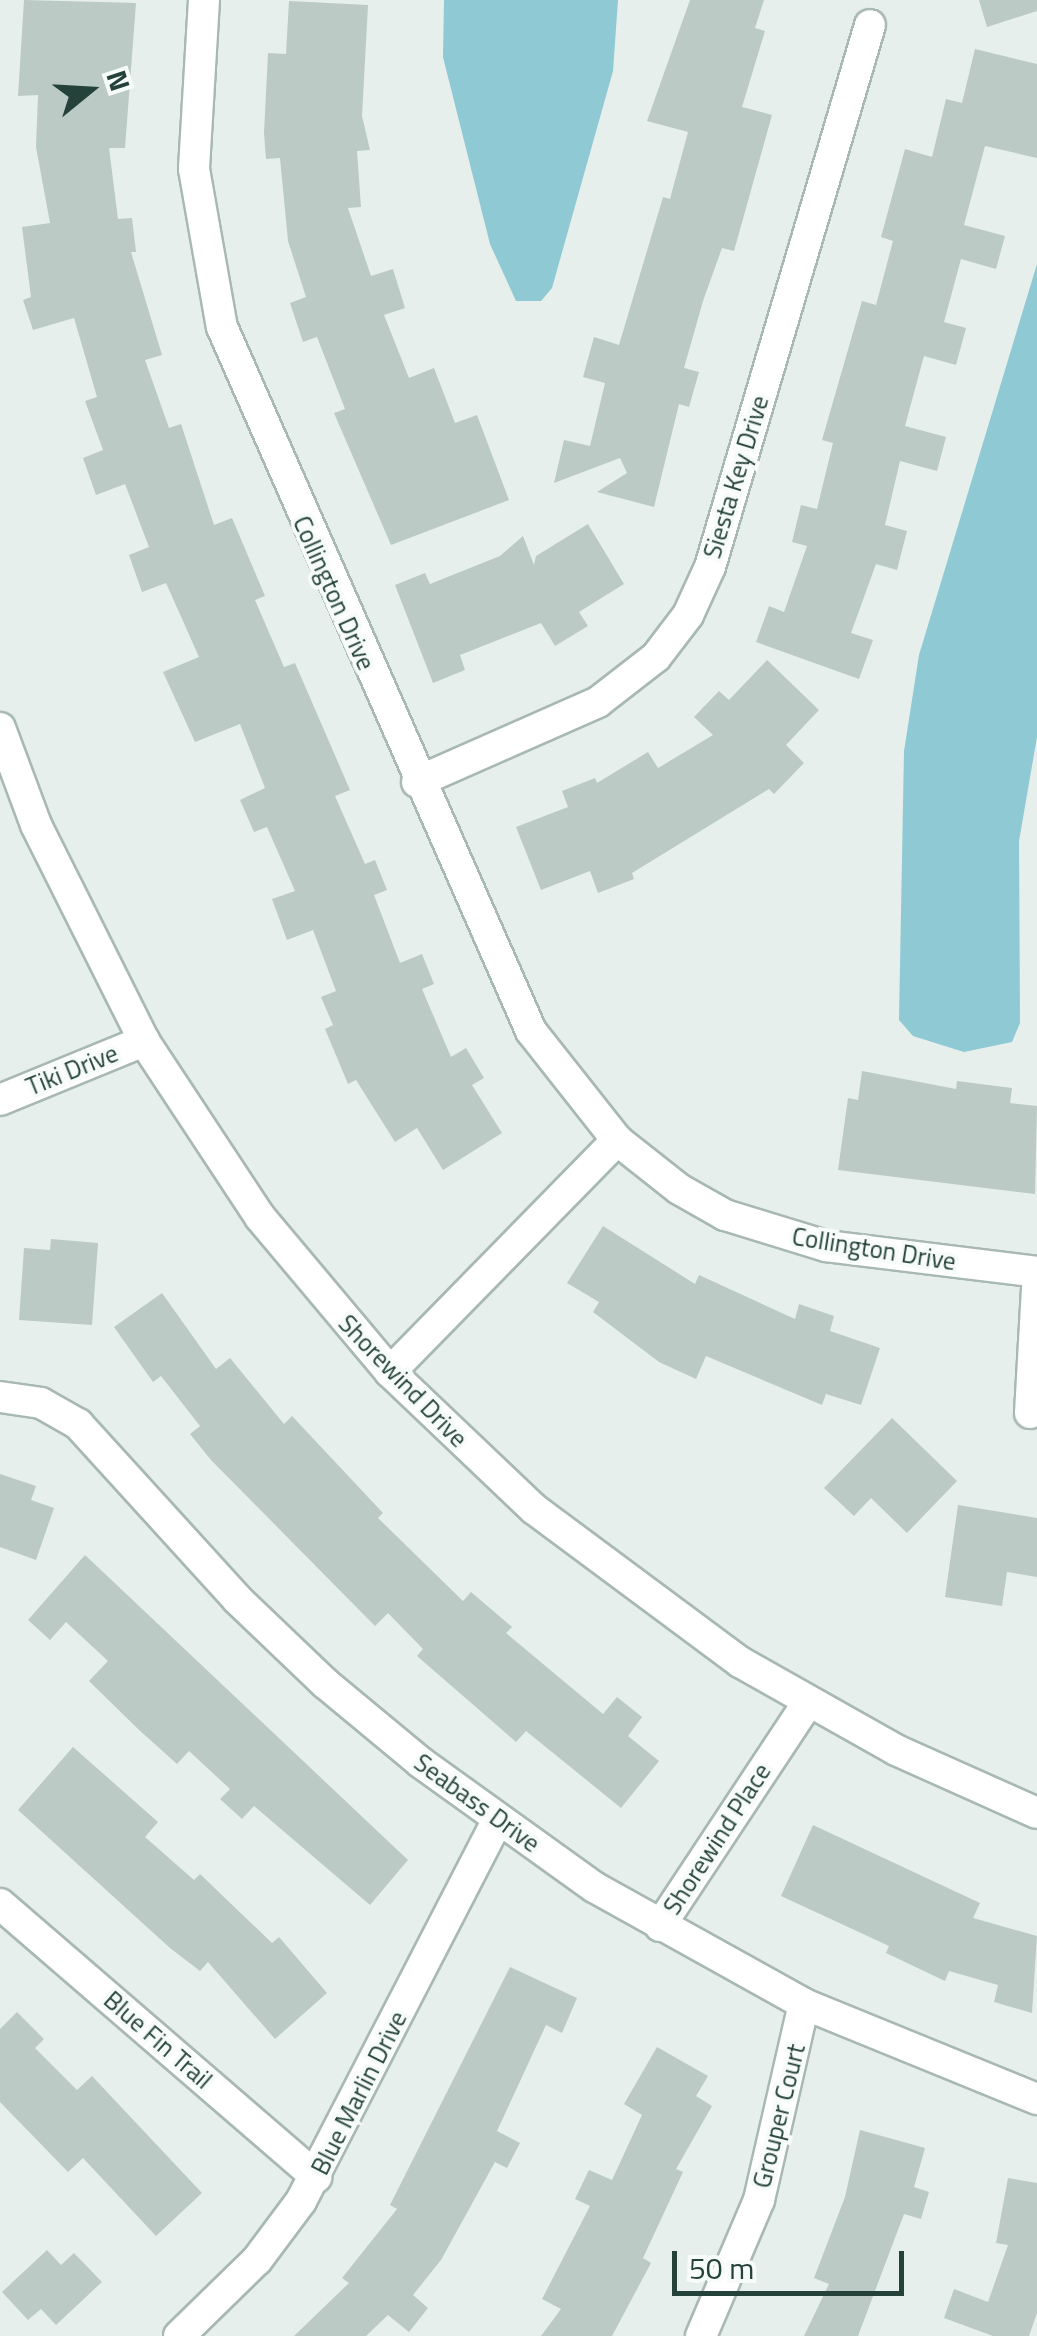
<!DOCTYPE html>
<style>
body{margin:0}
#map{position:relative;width:1037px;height:2336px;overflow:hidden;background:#e6efeb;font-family:"Titillium Web",sans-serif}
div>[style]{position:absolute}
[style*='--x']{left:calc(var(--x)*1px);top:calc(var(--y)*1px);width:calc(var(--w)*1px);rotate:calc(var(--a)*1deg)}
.water>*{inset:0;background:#8ec9d4}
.building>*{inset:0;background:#bbcac4}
.roads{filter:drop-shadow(2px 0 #a8b8b2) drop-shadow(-2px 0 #a8b8b2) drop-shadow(0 2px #a8b8b2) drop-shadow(0 -2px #a8b8b2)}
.street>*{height:30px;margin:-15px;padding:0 15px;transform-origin:15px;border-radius:15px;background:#fff}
span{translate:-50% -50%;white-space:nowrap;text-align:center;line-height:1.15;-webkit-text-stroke:8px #f7fbf9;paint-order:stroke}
.street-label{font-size:25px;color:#24423a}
.north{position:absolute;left:40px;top:40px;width:100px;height:100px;-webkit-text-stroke:8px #f7fbf9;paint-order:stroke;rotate:72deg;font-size:28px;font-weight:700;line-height:40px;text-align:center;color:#24423a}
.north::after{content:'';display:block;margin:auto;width:35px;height:45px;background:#24423a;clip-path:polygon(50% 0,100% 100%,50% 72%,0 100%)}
.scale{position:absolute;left:672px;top:2251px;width:232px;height:45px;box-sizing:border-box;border:5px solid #24423a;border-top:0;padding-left:12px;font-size:30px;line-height:35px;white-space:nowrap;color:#24423a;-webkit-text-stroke:8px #f7fbf9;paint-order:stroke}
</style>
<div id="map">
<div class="water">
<i style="clip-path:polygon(444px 0,618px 0,613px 71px,552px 288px,541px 301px,516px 301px,490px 244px,443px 57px)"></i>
<i style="clip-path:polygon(1037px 264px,1037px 737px,1019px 841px,1020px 1023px,1012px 1042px,964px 1052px,913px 1036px,899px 1020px,904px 751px,919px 655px)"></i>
</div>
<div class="building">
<i style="clip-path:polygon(24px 0,136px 3px,125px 148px,109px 148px,118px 219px,132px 218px,136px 252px,131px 252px,162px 355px,145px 360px,169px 428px,181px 424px,214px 525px,232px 518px,265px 596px,255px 600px,284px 667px,295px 663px,350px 790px,335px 796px,365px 864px,375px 860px,387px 890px,374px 895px,400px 963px,422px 954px,434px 984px,422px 989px,451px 1057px,466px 1048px,484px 1078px,472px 1085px,502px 1133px,443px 1170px,417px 1128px,395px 1142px,356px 1080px,348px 1084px,325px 1029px,333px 1025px,321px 997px,336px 991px,313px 930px,287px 940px,272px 899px,295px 891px,267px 827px,254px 832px,240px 800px,265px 788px,240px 724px,195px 742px,163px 672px,199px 657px,166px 583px,142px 592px,129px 555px,149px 547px,125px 484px,96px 495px,83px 458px,103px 450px,85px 401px,97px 397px,74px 318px,33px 330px,23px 300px,31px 297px,22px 227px,50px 223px,36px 147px,38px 95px,18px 96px)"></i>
<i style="clip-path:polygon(690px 0,764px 0,755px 28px,765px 31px,742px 107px,772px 115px,734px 251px,722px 248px,703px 301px,684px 368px,699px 372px,689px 407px,679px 404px,654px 507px,597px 492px,627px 473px,620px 458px,554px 483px,564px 440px,590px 446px,605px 383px,583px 377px,594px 337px,619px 345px,663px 197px,670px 199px,688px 132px,647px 121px)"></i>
<i style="clip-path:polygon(979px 0,1037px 0,1037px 11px,987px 27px)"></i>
<i style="clip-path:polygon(289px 1px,368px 5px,362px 116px,370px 150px,357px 151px,361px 207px,348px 208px,371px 276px,393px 269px,405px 308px,384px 315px,409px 378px,434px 368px,455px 423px,477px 415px,509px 500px,391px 545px,334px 413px,345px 409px,317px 337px,303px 342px,290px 303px,306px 297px,288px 241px,280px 158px,266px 159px,264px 133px,268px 53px,286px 54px)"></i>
<i style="clip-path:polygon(975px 49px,1037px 64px,1037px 158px,985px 146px,964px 225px,1005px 236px,996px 269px,961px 259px,944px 322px,966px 328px,956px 365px,924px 356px,905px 426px,946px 437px,937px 471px,900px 461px,885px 525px,907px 531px,897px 570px,876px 564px,851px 633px,873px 640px,859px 679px,756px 642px,769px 606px,784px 612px,807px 546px,792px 542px,801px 505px,817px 509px,833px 443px,822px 440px,862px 301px,876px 305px,893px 241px,881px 237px,905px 149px,932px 157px,946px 99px,962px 103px)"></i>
<i style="clip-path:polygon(588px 524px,624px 584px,579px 612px,588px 626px,555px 646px,541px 623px,460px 655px,465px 670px,433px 683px,395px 585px,425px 573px,430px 584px,500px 556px,523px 536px,534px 565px,536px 556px)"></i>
<i style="clip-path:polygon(767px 660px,819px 710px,786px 745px,804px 763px,774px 794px,769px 789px,632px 873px,634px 879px,598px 893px,590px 871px,541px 890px,516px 827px,568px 807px,562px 791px,595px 778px,597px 783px,648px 752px,658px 768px,713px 735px,694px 717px,719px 691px,729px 700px)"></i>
<i style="clip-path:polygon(862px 1071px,956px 1089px,957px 1081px,1012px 1088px,1010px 1103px,1037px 1106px,1035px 1194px,838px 1170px,848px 1098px,858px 1100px)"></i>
<i style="clip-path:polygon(603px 1226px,695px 1284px,699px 1275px,795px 1319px,799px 1304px,834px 1316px,830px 1331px,880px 1348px,861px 1405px,826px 1394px,822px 1405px,706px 1356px,696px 1379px,659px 1362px,593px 1312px,599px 1302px,567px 1283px)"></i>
<i style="clip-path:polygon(51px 1239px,98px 1243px,92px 1325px,19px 1320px,24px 1248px,50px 1250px)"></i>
<i style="clip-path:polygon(162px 1293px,216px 1369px,230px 1358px,284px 1424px,292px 1416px,383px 1513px,378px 1518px,463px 1601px,471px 1592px,512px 1627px,506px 1633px,603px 1714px,617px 1697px,642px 1717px,628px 1736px,659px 1761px,621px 1808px,526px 1731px,516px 1742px,485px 1715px,417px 1656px,423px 1649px,388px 1613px,375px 1626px,211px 1460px,190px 1434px,200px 1426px,161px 1376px,153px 1382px,114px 1327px)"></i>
<i style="clip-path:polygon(892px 1418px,957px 1481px,907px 1533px,871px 1498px,854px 1516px,824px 1488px)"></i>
<i style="clip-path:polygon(0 1474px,36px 1486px,31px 1500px,54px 1508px,36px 1560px,0 1547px)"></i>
<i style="clip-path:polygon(958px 1505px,1037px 1518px,1037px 1577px,1007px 1572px,1002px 1606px,945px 1597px)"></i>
<i style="clip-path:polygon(85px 1555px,408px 1860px,370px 1905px,254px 1806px,242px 1819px,220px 1799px,230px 1789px,189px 1751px,177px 1764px,138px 1729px,89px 1681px,108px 1661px,66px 1622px,50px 1640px,28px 1620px)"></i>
<i style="clip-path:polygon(73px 1747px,158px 1822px,145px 1837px,194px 1880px,200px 1874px,272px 1943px,279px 1937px,327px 1993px,275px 2039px,208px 1962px,200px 1971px,170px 1948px,18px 1810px)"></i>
<i style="clip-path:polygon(813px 1825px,980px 1903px,973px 1918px,1037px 1936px,1032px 2013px,994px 2002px,998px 1985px,949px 1971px,945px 1981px,886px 1953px,889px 1946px,781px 1896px)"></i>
<i style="clip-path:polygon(510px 1967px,577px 1998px,562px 2033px,546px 2025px,497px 2131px,520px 2143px,507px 2168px,495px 2162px,441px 2260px,413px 2295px,428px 2308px,409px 2332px,388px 2315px,366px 2336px,294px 2336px,349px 2283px,342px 2278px,397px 2209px,390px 2205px)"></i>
<i style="clip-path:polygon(17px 2012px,44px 2039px,35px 2048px,77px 2090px,92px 2076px,202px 2193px,156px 2236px,83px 2158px,68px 2172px,0 2102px,0 2029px)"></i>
<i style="clip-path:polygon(657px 2047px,708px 2076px,696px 2096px,712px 2106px,676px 2169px,683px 2172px,643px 2258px,651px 2263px,612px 2336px,541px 2336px,561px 2309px,542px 2299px,590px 2206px,575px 2199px,589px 2170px,612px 2180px,642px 2115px,624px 2104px)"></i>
<i style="clip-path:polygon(860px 2130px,925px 2148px,914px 2187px,929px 2192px,921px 2219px,904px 2214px,858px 2336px,804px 2336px,829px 2284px,814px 2278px,845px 2197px)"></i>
<i style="clip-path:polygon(1008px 2178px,1037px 2183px,1037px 2313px,1029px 2336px,993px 2336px,944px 2318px,954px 2289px,988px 2302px,1008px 2245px,996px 2243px)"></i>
<i style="clip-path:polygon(47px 2250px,61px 2265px,74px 2253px,102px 2282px,56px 2325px,41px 2309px,28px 2320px,2px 2292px)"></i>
</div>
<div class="roads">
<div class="street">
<i style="--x:204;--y:0;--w:169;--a:93.4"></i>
<i style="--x:194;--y:169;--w:160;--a:80"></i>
<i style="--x:222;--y:327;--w:769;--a:66.3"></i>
<i style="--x:531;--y:1031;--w:139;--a:51.7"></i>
<i style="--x:617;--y:1140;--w:79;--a:38.3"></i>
<i style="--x:679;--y:1189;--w:53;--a:29.5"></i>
<i style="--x:725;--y:1215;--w:106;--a:17.1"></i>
<i style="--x:826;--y:1246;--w:213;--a:7"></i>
<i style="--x:0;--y:728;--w:103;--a:69.6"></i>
<i style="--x:36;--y:825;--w:241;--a:63.4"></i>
<i style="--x:144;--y:1041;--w:211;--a:56.6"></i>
<i style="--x:260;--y:1217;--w:202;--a:50"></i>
<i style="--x:390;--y:1372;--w:199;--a:43.6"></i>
<i style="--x:534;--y:1509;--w:257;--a:36.6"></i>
<i style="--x:740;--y:1662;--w:179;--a:29.4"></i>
<i style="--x:896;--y:1750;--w:154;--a:24.1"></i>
<i style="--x:417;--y:782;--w:198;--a:-23.8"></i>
<i style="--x:598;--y:702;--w:73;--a:-37.8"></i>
<i style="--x:656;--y:657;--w:53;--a:-52.7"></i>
<i style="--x:688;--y:615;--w:53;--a:-65.4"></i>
<i style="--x:710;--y:567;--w:565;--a:-73.55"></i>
<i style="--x:0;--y:1100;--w:156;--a:-22.3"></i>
<i style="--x:390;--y:1372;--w:325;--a:-45.6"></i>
<i style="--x:0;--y:1397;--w:41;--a:8.3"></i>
<i style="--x:41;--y:1403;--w:43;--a:29.6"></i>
<i style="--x:78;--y:1424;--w:236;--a:47.7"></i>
<i style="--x:237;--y:1599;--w:122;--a:43.7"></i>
<i style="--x:325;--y:1683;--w:124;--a:39.7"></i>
<i style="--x:420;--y:1762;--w:214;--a:35.7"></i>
<i style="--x:594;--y:1887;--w:240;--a:29.1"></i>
<i style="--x:804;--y:2004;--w:252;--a:22.2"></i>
<i style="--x:1030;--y:1413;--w:126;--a:-86.8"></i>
<i style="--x:0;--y:1904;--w:418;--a:40.8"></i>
<i style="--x:660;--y:1926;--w:268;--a:-56.5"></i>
<i style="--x:179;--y:2336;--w:109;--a:-44.3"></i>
<i style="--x:257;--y:2260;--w:74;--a:-53.3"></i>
<i style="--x:301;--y:2201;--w:428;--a:-62.7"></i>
<i style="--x:701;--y:2336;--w:148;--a:-66.9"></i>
<i style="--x:759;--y:2200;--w:201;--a:-77.1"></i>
</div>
</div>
<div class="street-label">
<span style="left:736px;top:477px;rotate:-73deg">Siesta Key Drive</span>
<span style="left:334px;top:593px;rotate:66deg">Collington Drive</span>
<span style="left:72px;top:1070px;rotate:-22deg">Tiki Drive</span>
<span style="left:874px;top:1249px;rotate:9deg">Collington Drive</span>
<span style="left:403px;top:1381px;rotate:46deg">Shorewind Drive</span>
<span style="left:477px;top:1803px;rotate:36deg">Seabass Drive</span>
<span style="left:717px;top:1839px;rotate:-57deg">Shorewind Place</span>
<span style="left:158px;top:2040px;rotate:41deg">Blue Fin Trail</span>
<span style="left:359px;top:2093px;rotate:-63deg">Blue Marlin Drive</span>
<span style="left:779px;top:2116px;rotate:-76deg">Grouper Court</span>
</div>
<div class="north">N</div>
<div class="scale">50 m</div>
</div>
